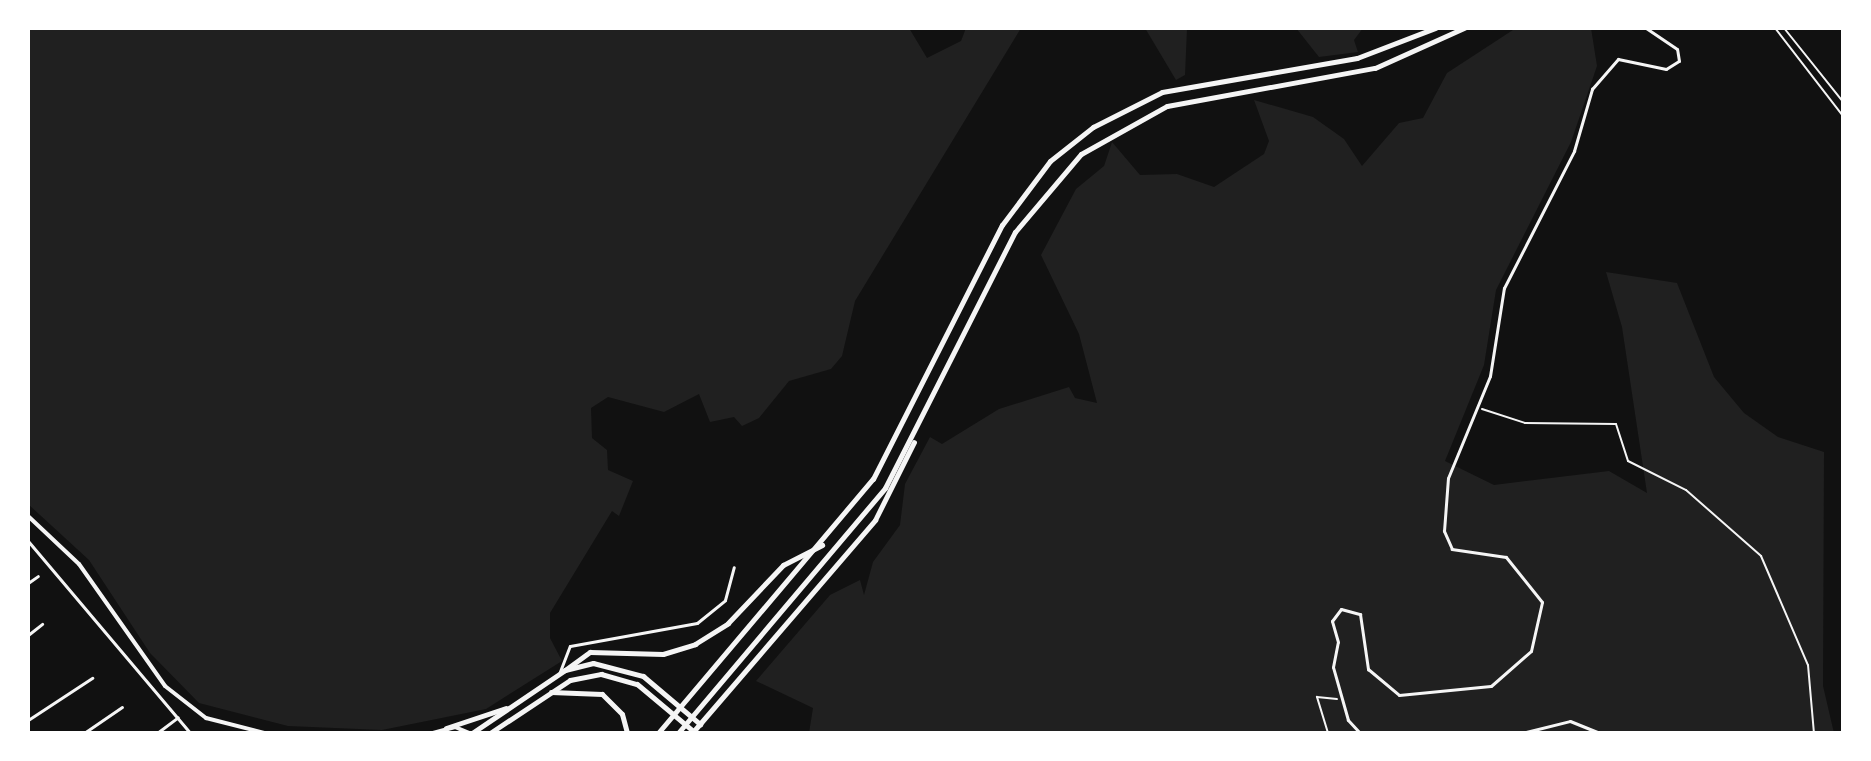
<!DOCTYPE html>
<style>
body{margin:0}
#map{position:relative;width:1871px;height:761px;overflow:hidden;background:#111;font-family:Ubuntu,sans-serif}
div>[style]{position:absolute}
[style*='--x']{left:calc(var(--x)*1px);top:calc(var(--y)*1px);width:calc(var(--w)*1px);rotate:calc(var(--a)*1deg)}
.green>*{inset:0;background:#202020}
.path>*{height:2px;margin:-1px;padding:0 1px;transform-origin:1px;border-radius:1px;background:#f5f5f5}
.service>*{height:2px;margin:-1px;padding:0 1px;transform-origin:1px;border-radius:1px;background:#f5f5f5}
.minor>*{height:3px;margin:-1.5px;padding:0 1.5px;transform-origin:1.5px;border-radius:1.5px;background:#f5f5f5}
.tertiary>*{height:4px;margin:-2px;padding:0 2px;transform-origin:2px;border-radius:2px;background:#f5f5f5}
.secondary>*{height:5px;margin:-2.5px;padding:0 2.5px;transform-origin:2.5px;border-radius:2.5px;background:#f5f5f5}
.primary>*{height:5px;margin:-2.5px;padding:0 2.5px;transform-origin:2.5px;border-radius:2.5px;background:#f5f5f5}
span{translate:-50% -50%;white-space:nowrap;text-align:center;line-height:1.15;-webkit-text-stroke:8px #fff;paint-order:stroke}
.frame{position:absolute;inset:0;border:30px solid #fff;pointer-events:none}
</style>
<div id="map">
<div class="green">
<i style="clip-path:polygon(28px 28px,909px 28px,927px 58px,961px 41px,966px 28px,1021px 28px,855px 301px,842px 356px,831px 369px,789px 381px,759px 418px,742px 426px,734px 417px,710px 422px,699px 394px,664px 412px,608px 397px,591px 408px,592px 438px,607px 450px,608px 470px,633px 481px,619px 516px,612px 511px,550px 613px,550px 638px,562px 661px,486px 709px,382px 730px,288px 726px,199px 703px,150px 653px,89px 560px,28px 504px)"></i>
<i style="clip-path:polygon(1145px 28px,1187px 28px,1185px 75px,1176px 80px)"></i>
<i style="clip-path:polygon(1296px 28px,1363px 28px,1354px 40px,1358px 52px,1319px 57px)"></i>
<i style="clip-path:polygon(1516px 28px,1591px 28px,1597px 66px,1571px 142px,1496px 290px,1484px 365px,1445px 461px,1494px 485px,1609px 471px,1647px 493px,1622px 327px,1606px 272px,1677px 283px,1714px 377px,1744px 413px,1778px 437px,1824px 452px,1823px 686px,1834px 733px,809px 733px,813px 708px,756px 681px,830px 595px,860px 580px,864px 595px,873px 562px,900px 525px,905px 484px,930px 437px,942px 444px,999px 409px,1069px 387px,1075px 398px,1097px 403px,1079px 334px,1041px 255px,1076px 189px,1104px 166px,1112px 142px,1140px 175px,1177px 174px,1214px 187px,1264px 154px,1269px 141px,1254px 100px,1313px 117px,1344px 139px,1362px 166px,1399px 123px,1423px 118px,1447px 73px)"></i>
</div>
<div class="path">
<i style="--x:1482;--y:409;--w:45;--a:18"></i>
<i style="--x:1525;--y:423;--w:91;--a:0.6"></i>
<i style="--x:1616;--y:424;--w:39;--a:72"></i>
<i style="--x:1628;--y:461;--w:65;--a:26.6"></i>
<i style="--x:1686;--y:490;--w:100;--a:41.3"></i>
<i style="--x:1761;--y:556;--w:119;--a:66.7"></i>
<i style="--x:1808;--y:665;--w:68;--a:85"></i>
<i style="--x:1328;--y:733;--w:38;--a:-107"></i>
<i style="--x:1317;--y:697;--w:20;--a:6"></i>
</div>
<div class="service">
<i style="--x:1775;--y:28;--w:111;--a:52.3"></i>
<i style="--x:1784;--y:28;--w:95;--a:51.4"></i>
</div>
<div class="minor">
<i style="--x:28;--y:541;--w:251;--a:49.8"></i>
<i style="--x:28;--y:583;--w:12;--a:-35"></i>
<i style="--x:28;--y:635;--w:18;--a:-38"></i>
<i style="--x:559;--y:674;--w:30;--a:-69"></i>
<i style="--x:570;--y:646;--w:129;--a:-10.3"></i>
<i style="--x:697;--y:623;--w:36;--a:-39"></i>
<i style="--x:725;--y:600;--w:34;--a:-75"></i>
<i style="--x:28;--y:720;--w:77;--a:-33.3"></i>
<i style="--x:84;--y:733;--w:46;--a:-34.4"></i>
<i style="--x:157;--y:733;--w:26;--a:-37"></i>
<i style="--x:1360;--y:733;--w:18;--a:-133"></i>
<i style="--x:1348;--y:720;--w:55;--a:-105.8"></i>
<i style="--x:1333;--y:667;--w:25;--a:-79"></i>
<i style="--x:1338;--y:642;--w:22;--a:-106"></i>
<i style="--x:1332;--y:621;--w:15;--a:-53"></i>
<i style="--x:1341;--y:609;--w:20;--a:15"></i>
<i style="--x:1360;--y:614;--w:56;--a:81.7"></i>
<i style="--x:1368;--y:669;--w:40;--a:40"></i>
<i style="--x:1399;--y:695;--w:92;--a:-5.6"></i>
<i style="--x:1491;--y:686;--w:53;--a:-41.2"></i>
<i style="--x:1531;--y:651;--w:50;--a:-77.3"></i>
<i style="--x:1542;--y:602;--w:58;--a:-128.7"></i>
<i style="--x:1506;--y:557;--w:55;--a:-171.6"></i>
<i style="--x:1452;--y:549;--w:20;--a:-114"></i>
<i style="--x:1444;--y:531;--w:53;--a:-85.7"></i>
<i style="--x:1448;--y:478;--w:110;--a:-67.6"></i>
<i style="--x:1490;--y:376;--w:89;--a:-81"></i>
<i style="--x:1504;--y:288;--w:154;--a:-62.9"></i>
<i style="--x:1574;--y:151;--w:65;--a:-73.8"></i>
<i style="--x:1592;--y:89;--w:40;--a:-49"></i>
<i style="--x:1618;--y:59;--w:49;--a:11.8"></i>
<i style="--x:1666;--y:69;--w:15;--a:-32"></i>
<i style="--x:1679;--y:61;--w:12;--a:-99"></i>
<i style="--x:1677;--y:49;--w:37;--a:-146"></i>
<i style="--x:1522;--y:733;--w:49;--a:-14"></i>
<i style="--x:1570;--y:721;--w:32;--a:22"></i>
</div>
<div class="tertiary">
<i style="--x:28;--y:516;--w:70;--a:43.3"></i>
<i style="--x:79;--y:564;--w:149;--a:54.8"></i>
<i style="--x:165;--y:686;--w:52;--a:38"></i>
<i style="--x:206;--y:718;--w:61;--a:14.3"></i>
<i style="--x:433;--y:733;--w:23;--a:-15"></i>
<i style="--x:455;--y:727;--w:15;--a:23"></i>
</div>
<div class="secondary">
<i style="--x:446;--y:728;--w:63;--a:-18.4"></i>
<i style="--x:472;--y:733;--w:112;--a:-34.1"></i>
<i style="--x:565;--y:670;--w:29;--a:-14"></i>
<i style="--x:593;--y:663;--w:52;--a:14.6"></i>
<i style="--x:643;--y:676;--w:75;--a:40.1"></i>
<i style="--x:490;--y:733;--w:96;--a:-33.5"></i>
<i style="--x:570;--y:680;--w:32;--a:-11"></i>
<i style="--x:601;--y:674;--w:37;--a:16"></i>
<i style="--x:637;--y:684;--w:73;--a:40"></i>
</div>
<div class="primary">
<i style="--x:565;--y:670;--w:31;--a:-36"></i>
<i style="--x:590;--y:652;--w:73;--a:1.6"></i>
<i style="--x:663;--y:654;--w:34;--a:-17"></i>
<i style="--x:695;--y:644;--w:39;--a:-32"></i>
<i style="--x:728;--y:623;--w:80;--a:-46.5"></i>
<i style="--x:783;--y:565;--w:44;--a:-27.1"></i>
<i style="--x:551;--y:692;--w:51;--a:2.2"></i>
<i style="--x:602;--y:694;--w:28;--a:45"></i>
<i style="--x:622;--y:714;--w:20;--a:75"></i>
<i style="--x:658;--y:733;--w:333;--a:-49.8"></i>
<i style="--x:873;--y:479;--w:285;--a:-63.1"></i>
<i style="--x:1002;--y:225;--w:80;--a:-53.1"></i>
<i style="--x:1050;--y:161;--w:55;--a:-38.3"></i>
<i style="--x:1093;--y:127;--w:77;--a:-26.9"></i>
<i style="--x:1162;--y:92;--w:198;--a:-9.9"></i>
<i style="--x:1357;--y:58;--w:84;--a:-21"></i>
<i style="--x:678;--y:733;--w:321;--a:-49.8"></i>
<i style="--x:885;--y:488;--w:287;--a:-63.1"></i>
<i style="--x:1015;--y:232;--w:102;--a:-49.8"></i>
<i style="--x:1081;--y:154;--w:98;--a:-29.2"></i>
<i style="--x:1167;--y:106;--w:211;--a:-10.4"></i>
<i style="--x:1375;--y:68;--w:98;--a:-24.2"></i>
<i style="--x:692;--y:733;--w:281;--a:-49.3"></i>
<i style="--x:875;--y:520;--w:87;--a:-63.4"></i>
</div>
<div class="frame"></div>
</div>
